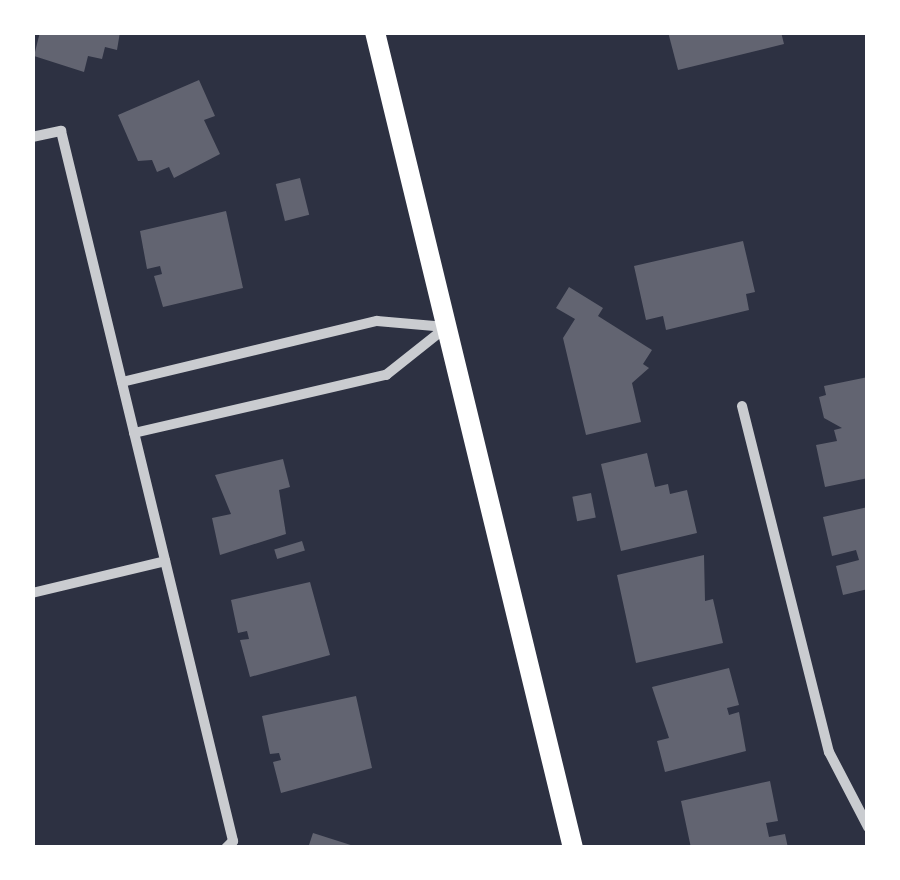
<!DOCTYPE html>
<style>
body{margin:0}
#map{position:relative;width:900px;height:880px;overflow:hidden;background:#2d3142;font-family:"Asap Condensed",sans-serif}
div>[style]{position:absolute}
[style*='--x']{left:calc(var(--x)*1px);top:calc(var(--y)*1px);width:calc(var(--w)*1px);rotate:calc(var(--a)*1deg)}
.building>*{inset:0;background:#626471;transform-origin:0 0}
.minor>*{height:10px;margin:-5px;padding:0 5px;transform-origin:5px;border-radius:5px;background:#caccd0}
.secondary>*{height:20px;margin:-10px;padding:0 10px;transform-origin:10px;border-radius:10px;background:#fff}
span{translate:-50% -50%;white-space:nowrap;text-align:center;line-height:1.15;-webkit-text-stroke:9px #fff;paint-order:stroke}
.frame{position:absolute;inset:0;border:35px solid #fff;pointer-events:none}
</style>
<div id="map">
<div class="building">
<i style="clip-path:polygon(40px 32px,120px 32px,117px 50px,105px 47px,102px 59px,88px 56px,84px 72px,34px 56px)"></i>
<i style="clip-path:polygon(668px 32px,781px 32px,784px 44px,678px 70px)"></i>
<i style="clip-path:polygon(199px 80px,215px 116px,204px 120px,220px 154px,174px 178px,169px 167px,157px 172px,152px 160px,138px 161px,118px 115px)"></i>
<i style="left:300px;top:178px;width:38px;height:25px;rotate:76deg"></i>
<i style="clip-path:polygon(226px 211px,243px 288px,163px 307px,154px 276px,162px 274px,160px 266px,147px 269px,140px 231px)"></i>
<i style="clip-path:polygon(743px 241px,755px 292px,746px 294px,749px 310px,666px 330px,663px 316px,646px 320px,634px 266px)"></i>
<i style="clip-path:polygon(569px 287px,603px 308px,598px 316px,652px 350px,643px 364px,649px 368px,632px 383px,641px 422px,586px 435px,563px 338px,575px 319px,556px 308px)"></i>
<i style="clip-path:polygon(868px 377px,868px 478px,825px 487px,816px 445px,837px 441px,834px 430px,842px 428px,824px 418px,819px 397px,826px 395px,824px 386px)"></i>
<i style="clip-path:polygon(647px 453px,655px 487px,668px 484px,670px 494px,687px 490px,697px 533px,621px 551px,601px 464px)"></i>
<i style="clip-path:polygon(283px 459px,290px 487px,279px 490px,286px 534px,220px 555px,212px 518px,231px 514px,215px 475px)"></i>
<i style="left:591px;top:493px;width:25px;height:19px;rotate:79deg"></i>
<i style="clip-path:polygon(868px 507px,868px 589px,843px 595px,836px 566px,859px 560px,856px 550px,832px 556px,823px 517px)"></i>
<i style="left:302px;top:541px;width:10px;height:29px;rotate:73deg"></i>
<i style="clip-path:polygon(704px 555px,705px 601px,713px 599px,723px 643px,636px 663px,617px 575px)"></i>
<i style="clip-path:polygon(310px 582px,330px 655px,250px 677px,240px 640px,249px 639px,247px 631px,238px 633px,231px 600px)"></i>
<i style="clip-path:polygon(729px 668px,739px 705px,727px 708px,729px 715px,739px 712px,746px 751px,665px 772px,657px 741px,669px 738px,652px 687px)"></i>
<i style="clip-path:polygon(356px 696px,372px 768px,281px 793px,273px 762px,281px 760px,279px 753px,270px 754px,262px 716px)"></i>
<i style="clip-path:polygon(770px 781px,778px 821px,766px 823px,769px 837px,785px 834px,788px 848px,691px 848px,681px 801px)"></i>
<i style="clip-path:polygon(313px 833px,357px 847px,356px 848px,308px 848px)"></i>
</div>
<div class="minor">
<i style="--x:32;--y:137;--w:30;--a:-12"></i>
<i style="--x:61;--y:131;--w:731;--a:76.38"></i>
<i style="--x:233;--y:841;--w:10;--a:135"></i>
<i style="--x:122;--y:382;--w:262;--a:-13.5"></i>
<i style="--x:377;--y:321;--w:69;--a:5"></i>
<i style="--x:742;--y:406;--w:357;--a:75.9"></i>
<i style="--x:829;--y:752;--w:85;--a:62.5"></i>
<i style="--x:134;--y:433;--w:259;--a:-13"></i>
<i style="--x:386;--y:375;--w:75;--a:-38.5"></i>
<i style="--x:32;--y:593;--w:137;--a:-13.5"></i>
</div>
<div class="secondary">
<i style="--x:375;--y:32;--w:840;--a:76.36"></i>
</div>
<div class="frame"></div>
</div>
